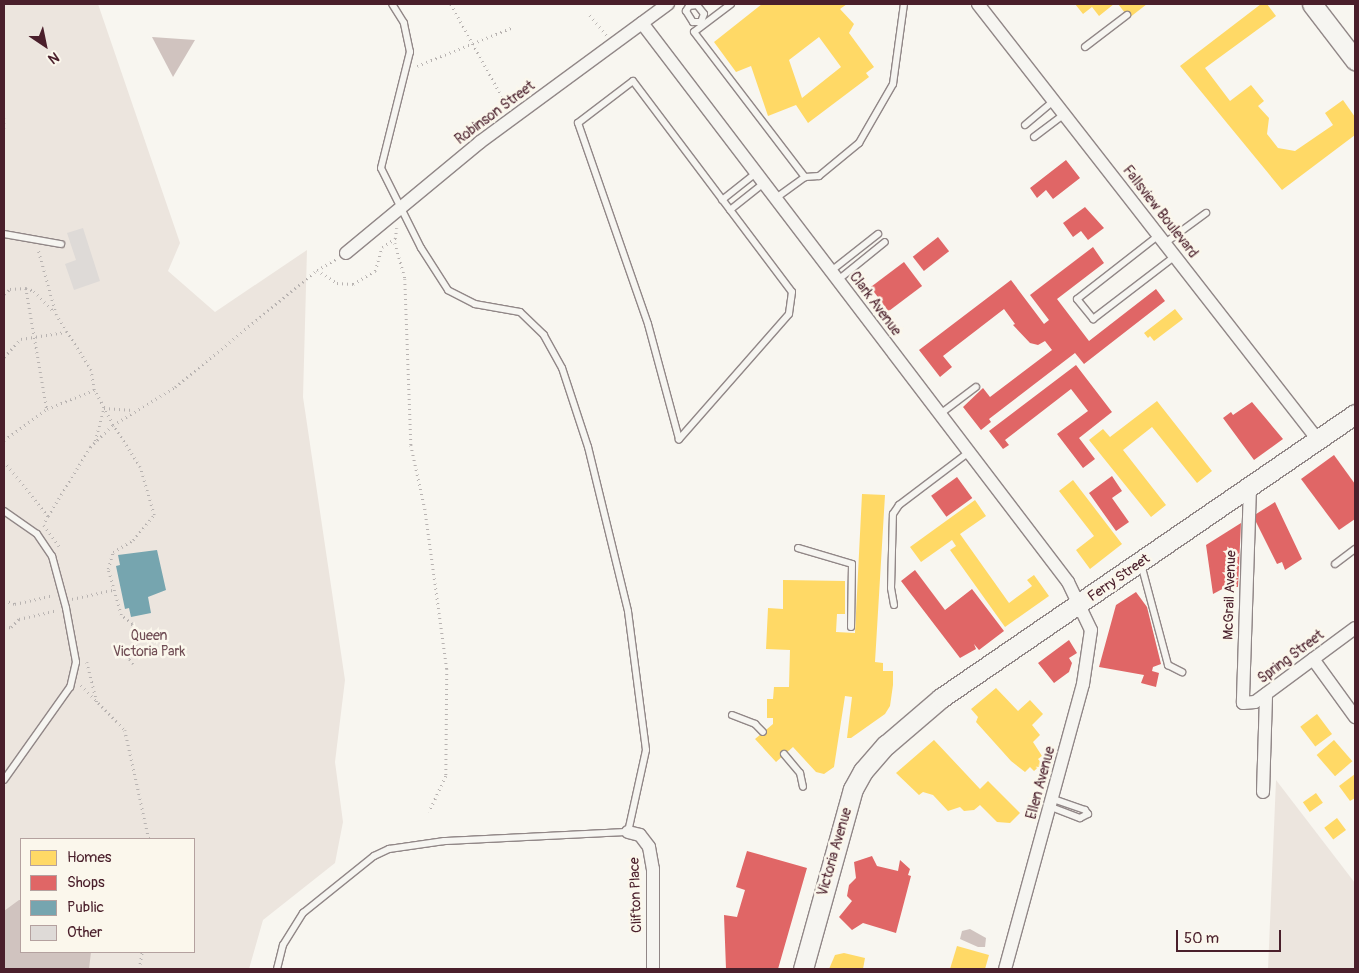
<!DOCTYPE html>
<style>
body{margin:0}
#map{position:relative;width:1359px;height:973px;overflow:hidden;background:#f8f6f0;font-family:Pangolin,sans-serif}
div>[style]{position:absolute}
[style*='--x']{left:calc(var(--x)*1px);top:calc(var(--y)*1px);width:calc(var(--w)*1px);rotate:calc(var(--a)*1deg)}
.green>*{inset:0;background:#ece5de}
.water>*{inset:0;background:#d0c3bf}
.homes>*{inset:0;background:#ffd966;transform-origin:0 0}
.shops>*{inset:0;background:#e06666;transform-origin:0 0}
.public>*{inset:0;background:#76a5af}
.building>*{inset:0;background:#dedad7}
.path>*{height:2.5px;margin-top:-1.25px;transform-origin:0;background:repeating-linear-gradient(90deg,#b8b3b1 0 1px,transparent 0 5px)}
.roads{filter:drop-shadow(1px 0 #918787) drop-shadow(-1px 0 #918787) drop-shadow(0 1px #918787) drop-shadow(0 -1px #918787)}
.service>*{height:6px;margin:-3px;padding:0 3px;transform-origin:3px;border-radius:3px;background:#f6f5f1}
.minor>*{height:12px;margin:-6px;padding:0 6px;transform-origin:6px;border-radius:6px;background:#f6f5f1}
.secondary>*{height:19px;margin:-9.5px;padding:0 9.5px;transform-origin:9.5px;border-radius:9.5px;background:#f6f5f1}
span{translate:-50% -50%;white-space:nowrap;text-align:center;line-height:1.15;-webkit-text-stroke:5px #fbf7ec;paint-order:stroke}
.street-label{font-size:14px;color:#4a1f2b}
.park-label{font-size:14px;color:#704d54}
.frame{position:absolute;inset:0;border:5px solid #4a1f2b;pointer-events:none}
.legend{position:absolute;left:20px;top:838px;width:175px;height:115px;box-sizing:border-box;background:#fbf7ec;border:1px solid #b4a19f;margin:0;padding:6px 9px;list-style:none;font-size:15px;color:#4a1f2b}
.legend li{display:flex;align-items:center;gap:10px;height:25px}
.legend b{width:25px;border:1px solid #b4a19f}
.north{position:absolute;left:20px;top:20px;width:50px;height:50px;-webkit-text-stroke:4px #fbf7ec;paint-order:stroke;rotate:146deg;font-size:14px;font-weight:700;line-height:20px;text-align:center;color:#4a1f2b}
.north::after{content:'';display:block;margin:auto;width:18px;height:22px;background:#4a1f2b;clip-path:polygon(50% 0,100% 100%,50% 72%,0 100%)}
.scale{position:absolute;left:1176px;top:930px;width:105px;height:22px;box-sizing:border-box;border:2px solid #4a1f2b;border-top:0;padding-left:6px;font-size:15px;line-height:18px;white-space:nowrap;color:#4a1f2b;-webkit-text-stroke:4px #fbf7ec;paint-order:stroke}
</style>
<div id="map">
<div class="green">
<i style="clip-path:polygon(evenodd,4px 4px,98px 4px,180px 243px,168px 271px,215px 312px,307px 250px,303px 397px,345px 680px,335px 762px,343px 822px,335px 863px,263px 920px,249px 969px,4px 969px,4px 4px,21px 839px,194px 839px,194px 952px,21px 952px,21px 839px)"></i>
<i style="clip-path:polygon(1276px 780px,1355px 883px,1355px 969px,1268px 969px)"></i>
</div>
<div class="water">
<i style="clip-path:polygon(152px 37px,195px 40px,173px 77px)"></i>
<i style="clip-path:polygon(19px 900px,21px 900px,21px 952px,91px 952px,89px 969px,4px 969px,4px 911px)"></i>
<i style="clip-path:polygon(970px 929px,986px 938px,985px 947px,978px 947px,960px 939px,962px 931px)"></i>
</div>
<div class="homes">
<i style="clip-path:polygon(evenodd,762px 4px,847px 4px,840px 9px,854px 24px,849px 33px,874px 67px,866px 73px,869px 77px,808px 123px,796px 105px,768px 116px,751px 66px,736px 72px,714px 42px,762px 4px,819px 37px,841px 67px,802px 98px,789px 60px,819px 37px)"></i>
<i style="clip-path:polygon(1075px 4px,1114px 4px,1099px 16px,1092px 7px,1083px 14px)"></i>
<i style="clip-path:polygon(1118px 4px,1147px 4px,1129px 18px)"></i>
<i style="clip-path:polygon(1261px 4px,1267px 4px,1276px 16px,1205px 68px,1230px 101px,1251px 85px,1264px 101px,1258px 106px,1269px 118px,1267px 134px,1278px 148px,1295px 151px,1333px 125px,1325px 113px,1343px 100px,1355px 117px,1355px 135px,1282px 190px,1180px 66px)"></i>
<i style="clip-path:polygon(1175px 309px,1183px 319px,1154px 341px,1150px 336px,1148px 338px,1144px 333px)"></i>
<i style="clip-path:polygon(1157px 401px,1212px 471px,1197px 483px,1152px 427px,1123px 450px,1166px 505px,1151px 517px,1089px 440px,1103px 429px,1110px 437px)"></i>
<i style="clip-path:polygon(1073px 480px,1122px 544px,1090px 569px,1076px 550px,1094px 536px,1059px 491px)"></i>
<i style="clip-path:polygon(862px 494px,885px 495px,875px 662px,883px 663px,883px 671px,893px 671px,893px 685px,890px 706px,885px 714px,851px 738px,847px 738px,852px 697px,845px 696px,834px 767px,824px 774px,816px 772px,793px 747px,776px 762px,755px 739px,773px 724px,773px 718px,767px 718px,767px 699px,773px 699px,774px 687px,789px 687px,790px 650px,766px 649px,768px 608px,783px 609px,783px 580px,845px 581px,845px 614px,837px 614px,836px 632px,855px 633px)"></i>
<i style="clip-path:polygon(975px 500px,986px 516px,960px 534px,1009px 603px,1032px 586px,1027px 580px,1034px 575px,1049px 596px,1005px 627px,950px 550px,956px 546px,952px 540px,921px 562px,910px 547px)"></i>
<i style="clip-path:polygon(996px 688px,1018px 711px,1030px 700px,1043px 714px,1032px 725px,1040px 735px,1033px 742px,1042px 756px,1038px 759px,1042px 764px,1034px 771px,1030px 767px,1025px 772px,1011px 761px,976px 722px,978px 717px,971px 709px)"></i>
<i style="left:1317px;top:714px;width:25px;height:21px;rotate:53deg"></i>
<i style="clip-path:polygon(934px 740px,980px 789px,988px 781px,1020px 813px,1010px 823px,997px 822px,980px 805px,974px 810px,964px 811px,960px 807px,948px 811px,933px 795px,923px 792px,919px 795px,896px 773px)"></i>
<i style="left:1334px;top:740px;width:28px;height:23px;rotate:49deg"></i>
<i style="clip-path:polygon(1355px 774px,1355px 798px,1350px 801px,1339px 786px)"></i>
<i style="left:1316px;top:793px;width:12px;height:16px;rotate:55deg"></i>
<i style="left:1337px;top:818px;width:15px;height:16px;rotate:53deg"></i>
<i style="clip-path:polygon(957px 946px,989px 955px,985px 969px,950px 969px)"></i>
<i style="clip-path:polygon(844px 953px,865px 958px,863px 969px,829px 969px,835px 955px)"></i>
</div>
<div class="shops">
<i style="clip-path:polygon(1066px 160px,1080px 178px,1053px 199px,1046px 190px,1037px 198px,1030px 188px)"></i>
<i style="clip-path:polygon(1085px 207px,1104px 228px,1088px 240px,1081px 231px,1073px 237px,1063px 223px)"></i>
<i style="left:938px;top:237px;width:18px;height:32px;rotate:52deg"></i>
<i style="clip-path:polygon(1093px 247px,1104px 263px,1057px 299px,1089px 341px,1156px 289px,1165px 301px,1084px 364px,1075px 353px,989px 419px,991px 422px,981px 430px,963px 407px,983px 388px,990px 397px,1052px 350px,1045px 341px,1038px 345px,1030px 343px,1013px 325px,1015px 324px,1004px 309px,943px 356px,952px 367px,940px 377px,919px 350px,1011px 280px,1044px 324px,1049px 320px,1030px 295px)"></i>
<i style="left:904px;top:262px;width:30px;height:42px;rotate:53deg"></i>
<i style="clip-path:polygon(1076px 365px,1112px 412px,1079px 438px,1095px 459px,1083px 468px,1057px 434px,1088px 411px,1071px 389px,1005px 440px,1009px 445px,1003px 449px,989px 431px)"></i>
<i style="clip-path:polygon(1252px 402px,1283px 439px,1254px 460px,1223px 418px,1231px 412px,1233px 415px)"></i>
<i style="clip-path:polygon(1334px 455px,1355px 484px,1355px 519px,1339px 530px,1301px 479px)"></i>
<i style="clip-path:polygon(1112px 476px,1122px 491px,1112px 498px,1129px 522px,1116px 531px,1089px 493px)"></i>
<i style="left:957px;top:477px;width:26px;height:32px;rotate:54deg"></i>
<i style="clip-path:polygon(1275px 502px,1302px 559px,1285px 570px,1282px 562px,1277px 564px,1253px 516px)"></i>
<i style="clip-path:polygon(1241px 523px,1238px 587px,1228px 586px,1213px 594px,1206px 545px)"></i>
<i style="clip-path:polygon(915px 570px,945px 610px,972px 589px,1004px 631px,979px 650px,974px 644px,976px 649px,960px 658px,901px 581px)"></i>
<i style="clip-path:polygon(1136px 592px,1147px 607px,1161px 664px,1153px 667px,1152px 671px,1159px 673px,1156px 687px,1141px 683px,1144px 675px,1099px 667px,1116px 605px)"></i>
<i style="clip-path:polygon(1069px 640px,1077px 653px,1069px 658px,1072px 663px,1069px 672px,1054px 683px,1038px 663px)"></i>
<i style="clip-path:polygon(747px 851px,807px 868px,778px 969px,726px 969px,724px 915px,737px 917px,745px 890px,736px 887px)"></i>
<i style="clip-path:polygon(872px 856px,877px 866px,898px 871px,900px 860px,910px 869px,908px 875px,911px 876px,896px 933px,863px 923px,852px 930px,839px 917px,852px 901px,847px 896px,849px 885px,856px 878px,854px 862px)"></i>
</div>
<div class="public">
<i style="clip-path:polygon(157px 550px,166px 590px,148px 597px,151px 613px,131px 617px,129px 608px,125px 609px,116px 566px,120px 565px,118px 555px)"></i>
</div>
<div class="building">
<i style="clip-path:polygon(83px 228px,100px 281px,74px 290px,65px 264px,76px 260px,67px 233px)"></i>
</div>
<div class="path">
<i style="--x:451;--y:4;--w:116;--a:61.2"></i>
<i style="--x:590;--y:15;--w:26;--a:51"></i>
<i style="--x:417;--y:66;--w:104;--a:-22.1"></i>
<i style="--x:4;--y:118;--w:11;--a:90"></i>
<i style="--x:397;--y:228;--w:15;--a:98"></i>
<i style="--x:395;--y:243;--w:37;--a:74"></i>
<i style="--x:405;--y:279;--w:166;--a:87.9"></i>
<i style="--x:411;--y:445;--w:66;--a:77.7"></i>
<i style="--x:425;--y:509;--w:162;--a:82.2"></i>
<i style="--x:447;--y:669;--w:107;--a:90.5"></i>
<i style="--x:446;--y:776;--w:40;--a:115"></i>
<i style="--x:317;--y:270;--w:24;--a:33"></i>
<i style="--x:337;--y:283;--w:16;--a:4"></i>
<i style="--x:353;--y:284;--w:26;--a:-31"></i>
<i style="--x:375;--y:271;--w:25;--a:-74"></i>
<i style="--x:382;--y:247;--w:17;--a:-33"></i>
<i style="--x:26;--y:288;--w:123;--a:80.2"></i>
<i style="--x:4;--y:294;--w:8;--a:-40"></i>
<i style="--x:10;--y:289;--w:16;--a:-4"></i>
<i style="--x:26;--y:288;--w:9;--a:21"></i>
<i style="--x:34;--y:291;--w:29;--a:46"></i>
<i style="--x:4;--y:357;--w:25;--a:-47"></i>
<i style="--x:21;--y:339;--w:45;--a:-9"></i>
<i style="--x:4;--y:440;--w:53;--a:-35.8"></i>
<i style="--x:47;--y:409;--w:51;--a:-22"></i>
<i style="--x:95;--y:441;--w:34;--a:-75"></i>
<i style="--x:104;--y:408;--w:29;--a:4"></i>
<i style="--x:4;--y:461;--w:70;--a:51.3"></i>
<i style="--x:48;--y:516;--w:81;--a:-58.7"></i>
<i style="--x:90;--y:447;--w:32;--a:-44"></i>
<i style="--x:113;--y:425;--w:40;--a:-118"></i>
<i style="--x:94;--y:390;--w:20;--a:-99"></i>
<i style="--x:91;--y:370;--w:65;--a:-122.5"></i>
<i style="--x:56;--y:315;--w:67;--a:-105.5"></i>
<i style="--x:48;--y:516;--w:10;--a:114"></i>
<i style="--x:44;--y:525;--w:26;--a:54"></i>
<i style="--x:72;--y:599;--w:41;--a:-12.7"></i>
<i style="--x:4;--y:600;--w:12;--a:20"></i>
<i style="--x:15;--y:604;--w:39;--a:-13"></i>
<i style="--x:4;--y:628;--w:7;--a:-8"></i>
<i style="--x:11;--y:627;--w:11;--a:-45"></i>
<i style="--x:19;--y:619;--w:39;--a:-13"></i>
<i style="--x:87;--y:662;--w:41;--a:76"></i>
<i style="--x:133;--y:664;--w:6;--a:-129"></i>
<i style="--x:129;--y:659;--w:22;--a:-66"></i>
<i style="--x:138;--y:639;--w:16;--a:-112"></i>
<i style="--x:132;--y:624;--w:14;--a:-141"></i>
<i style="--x:121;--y:615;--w:48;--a:-105.8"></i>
<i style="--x:108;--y:569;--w:18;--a:-74"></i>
<i style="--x:113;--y:552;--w:23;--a:-31"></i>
<i style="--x:133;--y:540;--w:33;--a:-50"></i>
<i style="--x:154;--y:515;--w:50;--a:-106.3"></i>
<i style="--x:140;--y:467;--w:50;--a:-122.7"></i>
<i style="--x:113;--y:425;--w:73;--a:-31.5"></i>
<i style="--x:175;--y:387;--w:184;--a:-39.5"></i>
<i style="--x:317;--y:270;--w:22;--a:-30"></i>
<i style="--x:81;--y:685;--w:63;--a:45.6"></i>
<i style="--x:125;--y:730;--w:112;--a:77.6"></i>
<i style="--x:139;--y:969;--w:17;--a:-80"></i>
</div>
<div class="roads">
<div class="service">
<i style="--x:731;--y:4;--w:46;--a:142.9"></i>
<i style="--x:694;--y:32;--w:183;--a:52.6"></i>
<i style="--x:805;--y:177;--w:14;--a:-4"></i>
<i style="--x:819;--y:176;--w:52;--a:-39.5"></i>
<i style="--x:859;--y:143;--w:68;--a:-60"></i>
<i style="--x:893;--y:84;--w:81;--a:-82.2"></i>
<i style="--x:689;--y:6;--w:8;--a:-7"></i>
<i style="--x:697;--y:5;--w:11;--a:52"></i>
<i style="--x:704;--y:14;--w:9;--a:111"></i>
<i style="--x:689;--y:6;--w:6;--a:121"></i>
<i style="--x:686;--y:11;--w:13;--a:58"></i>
<i style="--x:693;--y:22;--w:8;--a:0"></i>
<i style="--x:1085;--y:47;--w:53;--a:-37.3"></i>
<i style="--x:633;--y:81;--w:264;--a:53"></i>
<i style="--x:792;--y:292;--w:22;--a:98"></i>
<i style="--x:789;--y:314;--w:167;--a:131.3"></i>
<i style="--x:679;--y:439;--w:119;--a:-105.1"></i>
<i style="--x:648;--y:324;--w:213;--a:-109.2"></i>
<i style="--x:578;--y:123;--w:69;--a:-37.4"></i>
<i style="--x:1025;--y:125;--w:38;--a:-40"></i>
<i style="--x:1034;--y:137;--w:38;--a:-37"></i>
<i style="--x:776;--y:198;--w:36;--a:-36"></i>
<i style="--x:722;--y:200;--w:43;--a:-38.5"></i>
<i style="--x:730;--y:210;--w:43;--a:-38.5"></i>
<i style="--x:4;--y:234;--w:58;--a:10"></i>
<i style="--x:1159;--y:235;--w:104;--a:142"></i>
<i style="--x:1077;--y:299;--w:26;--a:51"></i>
<i style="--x:1093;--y:319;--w:103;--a:-37.5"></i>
<i style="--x:1165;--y:243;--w:51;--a:-36.2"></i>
<i style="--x:831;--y:271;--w:60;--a:-38.2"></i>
<i style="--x:838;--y:280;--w:60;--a:-39"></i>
<i style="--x:940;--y:414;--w:45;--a:-36.9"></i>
<i style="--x:4;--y:511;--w:40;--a:34.9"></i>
<i style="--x:37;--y:534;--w:27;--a:56"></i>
<i style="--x:52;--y:556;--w:54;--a:74.9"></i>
<i style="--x:66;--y:608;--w:55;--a:79.5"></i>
<i style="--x:76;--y:662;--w:26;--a:103"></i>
<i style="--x:70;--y:687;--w:114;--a:125.4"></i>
<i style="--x:798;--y:548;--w:56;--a:16.5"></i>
<i style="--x:852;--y:564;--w:63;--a:90.9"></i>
<i style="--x:1141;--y:564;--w:105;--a:75"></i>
<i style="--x:1168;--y:665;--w:16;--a:27"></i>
<i style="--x:1335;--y:564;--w:25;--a:-37"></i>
<i style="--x:894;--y:605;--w:17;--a:-100"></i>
<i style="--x:891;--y:588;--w:74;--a:-88.5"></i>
<i style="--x:893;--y:514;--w:11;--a:-56"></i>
<i style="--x:899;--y:505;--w:88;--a:-37.1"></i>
<i style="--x:732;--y:715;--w:25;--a:21"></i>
<i style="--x:755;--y:724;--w:11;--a:45"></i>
<i style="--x:784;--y:754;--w:25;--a:50"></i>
<i style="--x:800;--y:773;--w:14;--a:78"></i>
<i style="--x:1051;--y:807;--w:31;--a:21"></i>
<i style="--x:1080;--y:818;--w:9;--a:-27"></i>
<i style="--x:1088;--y:814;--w:5;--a:-127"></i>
<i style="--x:1085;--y:810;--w:34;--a:-161"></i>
<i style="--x:277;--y:969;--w:25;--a:-76"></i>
<i style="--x:283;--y:945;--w:38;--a:-58"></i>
<i style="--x:303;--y:913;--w:91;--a:-38.8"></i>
<i style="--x:374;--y:856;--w:17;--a:-25"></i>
<i style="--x:389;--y:849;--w:56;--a:-8.3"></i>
<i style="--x:444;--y:841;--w:184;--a:-2.8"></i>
<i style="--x:628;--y:832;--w:84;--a:-77.6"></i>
<i style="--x:646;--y:750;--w:140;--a:-97.4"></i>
<i style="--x:628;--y:611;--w:169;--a:-103.7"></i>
<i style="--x:588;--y:447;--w:83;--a:-108.2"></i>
<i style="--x:562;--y:368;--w:38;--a:-119"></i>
<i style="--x:544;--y:335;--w:33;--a:-136"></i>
<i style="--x:520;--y:312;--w:46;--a:-169.9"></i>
<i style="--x:475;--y:304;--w:30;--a:-153"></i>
<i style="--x:448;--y:290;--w:50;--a:-122.7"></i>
<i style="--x:421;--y:248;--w:89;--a:-116.6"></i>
<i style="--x:381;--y:168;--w:120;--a:-76"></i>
<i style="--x:410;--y:52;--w:30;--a:-102"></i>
<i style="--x:404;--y:23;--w:22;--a:-122"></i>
</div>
<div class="minor">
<i style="--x:978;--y:4;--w:553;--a:52.05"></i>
<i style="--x:642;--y:23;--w:703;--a:52.69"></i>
<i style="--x:1068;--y:582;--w:53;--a:64.4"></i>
<i style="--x:1091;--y:630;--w:55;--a:98.4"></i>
<i style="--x:1083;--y:684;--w:295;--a:105.3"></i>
<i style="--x:346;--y:253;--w:174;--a:-39.6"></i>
<i style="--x:480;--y:142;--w:233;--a:-36.3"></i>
<i style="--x:1250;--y:487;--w:216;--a:91.9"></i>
<i style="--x:1243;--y:703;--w:12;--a:-5"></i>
<i style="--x:1255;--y:702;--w:124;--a:-36.5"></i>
<i style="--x:1313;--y:659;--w:72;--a:54.1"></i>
<i style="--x:1263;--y:792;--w:98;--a:-88.2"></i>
<i style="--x:628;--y:832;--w:12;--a:14"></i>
<i style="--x:640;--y:835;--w:15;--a:53"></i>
<i style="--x:649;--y:847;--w:22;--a:80"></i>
<i style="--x:653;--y:869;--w:100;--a:90"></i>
</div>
<div class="secondary">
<i style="--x:1312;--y:4;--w:71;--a:52.5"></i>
<i style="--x:803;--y:969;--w:187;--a:-74.5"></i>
<i style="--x:853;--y:789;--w:21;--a:-61"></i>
<i style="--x:863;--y:771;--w:35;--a:-49"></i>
<i style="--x:886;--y:745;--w:72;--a:-40.5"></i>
<i style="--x:941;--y:698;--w:502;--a:-34.45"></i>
</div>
</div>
<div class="street-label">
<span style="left:495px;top:113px;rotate:-37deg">Robinson Street</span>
<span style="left:1160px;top:212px;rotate:52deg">Fallsview Boulevard</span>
<span style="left:875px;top:304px;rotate:53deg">Clark Avenue</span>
<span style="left:1119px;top:578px;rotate:-35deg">Ferry Street</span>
<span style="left:1230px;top:595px;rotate:-88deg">McGrail Avenue</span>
<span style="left:1291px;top:657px;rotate:-37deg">Spring Street</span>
<span style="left:1041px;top:783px;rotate:-75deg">Ellen Avenue</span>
<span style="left:835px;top:852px;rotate:-74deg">Victoria Avenue</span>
<span style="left:636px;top:895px;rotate:-92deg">Clifton Place</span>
</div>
<div class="park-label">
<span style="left:149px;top:644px">Queen<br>Victoria Park</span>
</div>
<div class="frame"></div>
<ul class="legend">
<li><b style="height:14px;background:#ffd966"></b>Homes</li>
<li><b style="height:14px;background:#e06666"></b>Shops</li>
<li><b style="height:14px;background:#76a5af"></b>Public</li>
<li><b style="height:14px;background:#dedad7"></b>Other</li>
</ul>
<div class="north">N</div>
<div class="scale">50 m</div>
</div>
